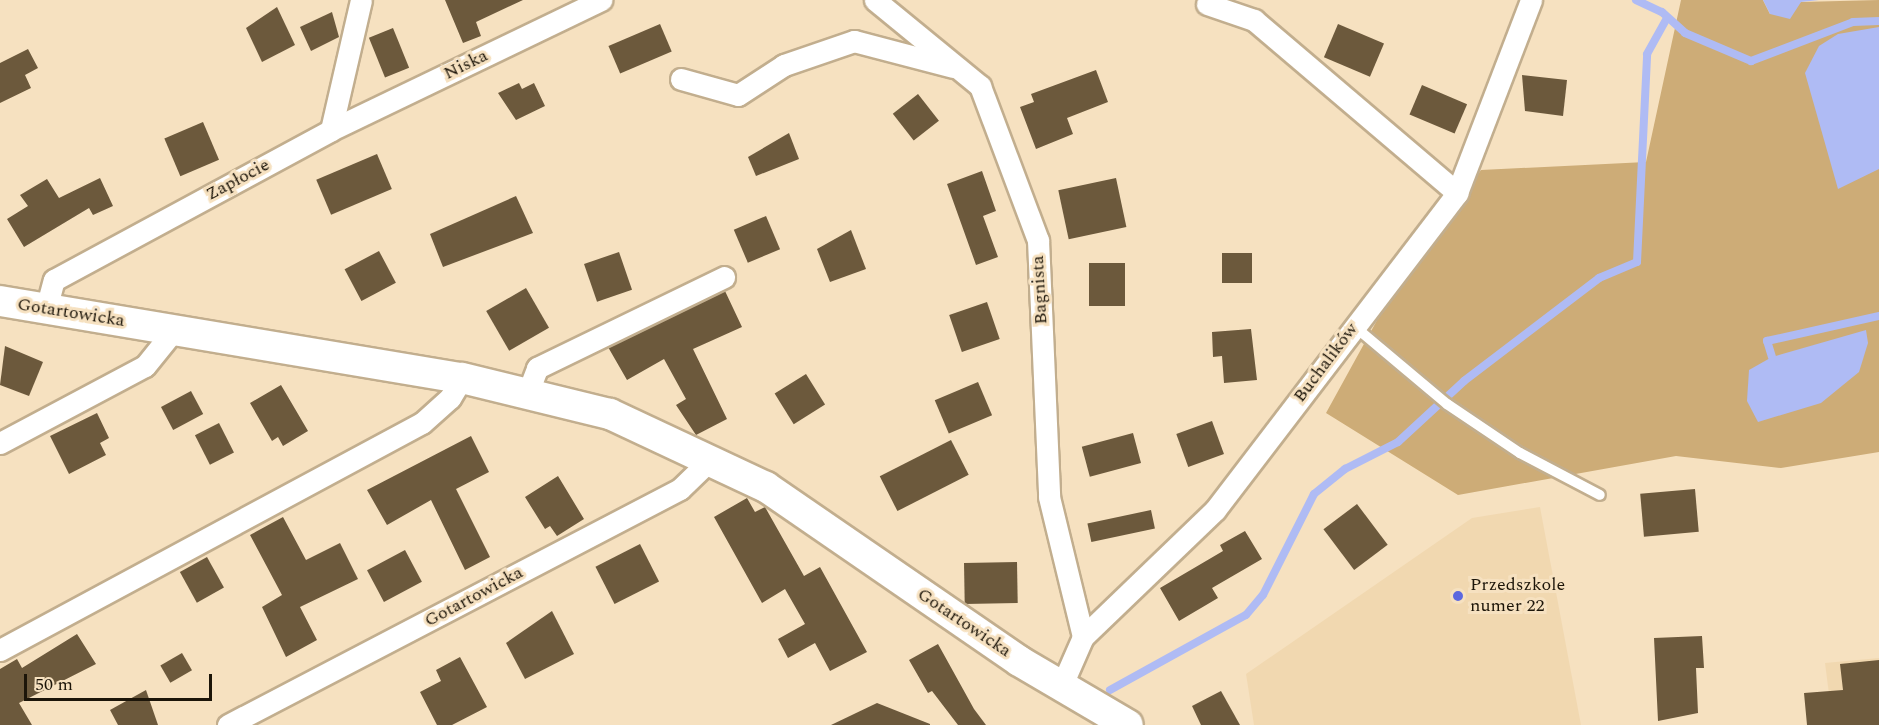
<!DOCTYPE html>
<meta charset="utf-8">
<style>
body{margin:0}
#map{position:relative;width:1879px;height:725px;overflow:hidden;background:#f6e1c0;font-family:Spectral,serif}
div>[style]{position:absolute}
[style*='--x']{left:calc(var(--x)*1px);top:calc(var(--y)*1px);width:calc(var(--w)*1px);rotate:calc(var(--a)*1deg)}
.built>*{inset:0;background:#f1d8b0}
.green>*{inset:0;background:#cdac77}
.water>*{inset:0;background:#afbbf4}
.stream>*{height:8px;margin:-4px;padding:0 4px;transform-origin:4px;border-radius:4px;background:#afbbf4}
.building>*{inset:0;background:#6c593c;transform-origin:0 0}
.roads{filter:drop-shadow(2px 0 #c2ae8e) drop-shadow(-2px 0 #c2ae8e) drop-shadow(0 2px #c2ae8e) drop-shadow(0 -2px #c2ae8e)}
.lane>*{height:10px;margin:-5px;padding:0 5px;transform-origin:5px;border-radius:5px;background:#fff}
.street>*{height:21px;margin:-10.5px;padding:0 10.5px;transform-origin:10.5px;border-radius:10.5px;background:#fff}
.secondary>*{height:30px;margin:-15px;padding:0 15px;transform-origin:15px;border-radius:15px;background:#fff}
.dots>*{width:16px;height:16px;translate:-50% -50%;box-sizing:border-box;border:3px solid #f6e1c0;border-radius:50%}
span{translate:-50% -50%;white-space:nowrap;text-align:center;line-height:1.15;-webkit-text-stroke:6px #f6e1c0;paint-order:stroke}
.street-label{font-size:18px;color:#1c1509}
.poi-label{font-size:18px;color:#1c1509}
.left{translate:0 -50%;text-align:left}
.scale{position:absolute;left:24px;top:674px;width:188px;height:27px;box-sizing:border-box;border:3px solid #1c1509;border-top:0;padding-left:8px;font-size:18px;line-height:21px;white-space:nowrap;color:#1c1509;-webkit-text-stroke:4px #f6e1c0;paint-order:stroke}
</style>
<div id="map">
<div class="built">
<i style="clip-path:polygon(1540px 507px,1581px 725px,1254px 725px,1246px 674px,1472px 518px)"></i>
<i style="clip-path:polygon(1879px 658px,1879px 725px,1833px 725px,1825px 663px)"></i>
</div>
<div class="green">
<i style="clip-path:polygon(1681px 0,1763px 0,1770px 14px,1801px 2px,1879px 0,1879px 452px,1781px 468px,1676px 456px,1458px 495px,1326px 413px,1381px 313px,1481px 170px,1646px 162px)"></i>
</div>
<div class="water">
<i style="clip-path:polygon(1763px 0,1819px 0,1801px 2px,1790px 19px,1770px 14px)"></i>
<i style="clip-path:polygon(1879px 27px,1879px 169px,1838px 189px,1805px 73px,1819px 46px,1838px 34px)"></i>
<i style="clip-path:polygon(1866px 330px,1868px 343px,1859px 372px,1821px 403px,1758px 422px,1747px 401px,1749px 370px,1772px 357px)"></i>
</div>
<div class="stream">
<i style="--x:1636;--y:0;--w:29;--a:25"></i>
<i style="--x:1662;--y:12;--w:31;--a:42"></i>
<i style="--x:1685;--y:33;--w:72;--a:23"></i>
<i style="--x:1751;--y:61;--w:109;--a:-20.9"></i>
<i style="--x:1853;--y:22;--w:26;--a:-2"></i>
<i style="--x:1772;--y:357;--w:17;--a:-107"></i>
<i style="--x:1767;--y:341;--w:115;--a:-12.6"></i>
<i style="--x:1110;--y:690;--w:155;--a:-28.9"></i>
<i style="--x:1246;--y:615;--w:26;--a:-50"></i>
<i style="--x:1263;--y:595;--w:113;--a:-63.2"></i>
<i style="--x:1314;--y:494;--w:40;--a:-39"></i>
<i style="--x:1345;--y:469;--w:59;--a:-27"></i>
<i style="--x:1398;--y:442;--w:90;--a:-42.7"></i>
<i style="--x:1464;--y:381;--w:170;--a:-37.3"></i>
<i style="--x:1599;--y:278;--w:41;--a:-22.8"></i>
<i style="--x:1637;--y:262;--w:208;--a:-87.2"></i>
<i style="--x:1647;--y:54;--w:41;--a:-60.9"></i>
</div>
<div class="building">
<i style="clip-path:polygon(445px 0,523px 0,476px 22px,481px 36px,463px 43px)"></i>
<i style="clip-path:polygon(277px 7px,295px 45px,262px 62px,246px 28px)"></i>
<i style="clip-path:polygon(332px 12px,339px 37px,311px 51px,300px 27px)"></i>
<i style="left:660px;top:24px;width:30px;height:56px;rotate:67deg"></i>
<i style="left:1338px;top:24px;width:50px;height:36px;rotate:23deg"></i>
<i style="left:393px;top:28px;width:43px;height:26px;rotate:68deg"></i>
<i style="clip-path:polygon(28px 49px,38px 68px,25px 75px,31px 88px,0 103px,0 63px)"></i>
<i style="clip-path:polygon(1096px 70px,1108px 102px,1067px 118px,1073px 134px,1036px 149px,1020px 107px,1034px 102px,1031px 94px)"></i>
<i style="clip-path:polygon(1522px 75px,1567px 80px,1563px 116px,1525px 111px)"></i>
<i style="clip-path:polygon(519px 83px,522px 89px,534px 83px,545px 106px,516px 120px,498px 93px)"></i>
<i style="left:1422px;top:85px;width:49px;height:32px;rotate:23deg"></i>
<i style="left:918px;top:94px;width:34px;height:32px;rotate:52deg"></i>
<i style="left:203px;top:122px;width:41px;height:42px;rotate:67deg"></i>
<i style="clip-path:polygon(789px 133px,799px 159px,756px 176px,748px 157px)"></i>
<i style="left:377px;top:154px;width:38px;height:66px;rotate:67deg"></i>
<i style="clip-path:polygon(982px 171px,996px 211px,983px 216px,998px 257px,976px 265px,947px 184px)"></i>
<i style="clip-path:polygon(100px 178px,113px 206px,93px 215px,89px 208px,24px 247px,7px 219px,28px 206px,20px 195px,47px 179px,59px 198px)"></i>
<i style="left:1116px;top:178px;width:50px;height:59px;rotate:78deg"></i>
<i style="clip-path:polygon(516px 196px,533px 233px,443px 267px,430px 234px)"></i>
<i style="left:766px;top:216px;width:36px;height:35px;rotate:67deg"></i>
<i style="clip-path:polygon(851px 230px,866px 269px,830px 282px,817px 249px)"></i>
<i style="left:379px;top:251px;width:36px;height:39px;rotate:62deg"></i>
<i style="left:619px;top:252px;width:40px;height:37px;rotate:71deg"></i>
<i style="left:1222px;top:253px;width:30px;height:30px"></i>
<i style="left:1089px;top:263px;width:36px;height:43px"></i>
<i style="left:526px;top:288px;width:46px;height:46px;rotate:60deg"></i>
<i style="clip-path:polygon(725px 291px,742px 327px,693px 349px,727px 419px,696px 435px,676px 405px,686px 399px,664px 359px,627px 380px,608px 347px)"></i>
<i style="left:987px;top:302px;width:39px;height:40px;rotate:71deg"></i>
<i style="clip-path:polygon(1251px 329px,1257px 380px,1224px 383px,1222px 356px,1213px 357px,1212px 332px)"></i>
<i style="clip-path:polygon(5px 346px,43px 362px,29px 396px,0 385px)"></i>
<i style="left:806px;top:374px;width:36px;height:37px;rotate:58deg"></i>
<i style="left:978px;top:382px;width:36px;height:47px;rotate:67deg"></i>
<i style="clip-path:polygon(281px 385px,308px 431px,283px 446px,278px 437px,272px 441px,250px 403px)"></i>
<i style="left:191px;top:391px;width:26px;height:34px;rotate:62deg"></i>
<i style="clip-path:polygon(97px 413px,109px 438px,100px 443px,106px 455px,69px 474px,50px 436px)"></i>
<i style="left:1212px;top:421px;width:35px;height:38px;rotate:70deg"></i>
<i style="left:219px;top:423px;width:33px;height:27px;rotate:63deg"></i>
<i style="left:1133px;top:433px;width:31px;height:53px;rotate:75deg"></i>
<i style="clip-path:polygon(471px 436px,489px 472px,456px 489px,490px 557px,465px 570px,431px 500px,387px 525px,367px 490px)"></i>
<i style="left:951px;top:440px;width:39px;height:80px;rotate:63deg"></i>
<i style="clip-path:polygon(558px 476px,584px 519px,557px 536px,550px 526px,545px 529px,525px 497px)"></i>
<i style="left:1695px;top:489px;width:43px;height:55px;rotate:85deg"></i>
<i style="clip-path:polygon(747px 498px,755px 512px,765px 507px,804px 576px,820px 567px,867px 652px,830px 671px,815px 643px,788px 658px,778px 639px,805px 624px,785px 589px,762px 603px,714px 517px)"></i>
<i style="left:1357px;top:504px;width:51px;height:42px;rotate:53deg"></i>
<i style="left:1151px;top:510px;width:19px;height:65px;rotate:78deg"></i>
<i style="clip-path:polygon(283px 517px,306px 560px,340px 543px,358px 579px,300px 607px,317px 640px,286px 657px,262px 607px,282px 595px,250px 535px)"></i>
<i style="clip-path:polygon(1245px 531px,1262px 559px,1212px 588px,1218px 598px,1179px 621px,1160px 588px,1223px 551px,1220px 545px)"></i>
<i style="left:640px;top:544px;width:42px;height:50px;rotate:63deg"></i>
<i style="left:405px;top:550px;width:36px;height:43px;rotate:62deg"></i>
<i style="left:207px;top:557px;width:35px;height:31px;rotate:61deg"></i>
<i style="left:1017px;top:562px;width:41px;height:53px;rotate:89deg"></i>
<i style="clip-path:polygon(552px 611px,574px 654px,525px 679px,506px 643px)"></i>
<i style="clip-path:polygon(77px 634px,96px 664px,19px 703px,32px 725px,0 725px,0 669px,17px 659px,22px 668px)"></i>
<i style="clip-path:polygon(1702px 636px,1704px 668px,1696px 668px,1698px 713px,1658px 721px,1654px 638px)"></i>
<i style="clip-path:polygon(938px 644px,974px 709px,986px 725px,958px 725px,932px 691px,928px 693px,909px 660px)"></i>
<i style="left:182px;top:653px;width:20px;height:25px;rotate:60deg"></i>
<i style="clip-path:polygon(460px 657px,487px 707px,452px 725px,437px 725px,420px 692px,441px 681px,436px 670px)"></i>
<i style="clip-path:polygon(1879px 660px,1879px 725px,1807px 725px,1804px 693px,1843px 690px,1840px 664px)"></i>
<i style="clip-path:polygon(146px 690px,158px 725px,118px 725px,110px 710px)"></i>
<i style="clip-path:polygon(1221px 691px,1240px 725px,1201px 725px,1192px 706px)"></i>
<i style="clip-path:polygon(877px 703px,930px 724px,930px 725px,831px 725px)"></i>
</div>
<div class="roads">
<div class="lane">
<i style="--x:1354;--y:326;--w:121;--a:40"></i>
<i style="--x:1447;--y:404;--w:88;--a:33.9"></i>
<i style="--x:1520;--y:453;--w:90;--a:27.7"></i>
</div>
<div class="street">
<i style="--x:875;--y:0;--w:136;--a:39.3"></i>
<i style="--x:980;--y:86;--w:165;--a:69.4"></i>
<i style="--x:1038;--y:240;--w:257;--a:87.5"></i>
<i style="--x:1049;--y:497;--w:144;--a:76.3"></i>
<i style="--x:1207;--y:4;--w:50;--a:18.8"></i>
<i style="--x:1254;--y:20;--w:267;--a:40.4"></i>
<i style="--x:681;--y:79;--w:59;--a:15.7"></i>
<i style="--x:738;--y:95;--w:55;--a:-33.1"></i>
<i style="--x:784;--y:65;--w:74;--a:-18.9"></i>
<i style="--x:854;--y:41;--w:102;--a:14.7"></i>
<i style="--x:331;--y:130;--w:133;--a:-77"></i>
<i style="--x:46;--y:309;--w:30;--a:-75"></i>
<i style="--x:54;--y:280;--w:315;--a:-28.4"></i>
<i style="--x:331;--y:130;--w:300;--a:-25.7"></i>
<i style="--x:528;--y:392;--w:26;--a:-69"></i>
<i style="--x:537;--y:368;--w:208;--a:-25.9"></i>
<i style="--x:0;--y:443;--w:164;--a:-28"></i>
<i style="--x:145;--y:366;--w:46;--a:-51.1"></i>
<i style="--x:0;--y:650;--w:479;--a:-28.3"></i>
<i style="--x:422;--y:423;--w:38;--a:-42"></i>
<i style="--x:450;--y:398;--w:23;--a:-59"></i>
<i style="--x:1061;--y:687;--w:55;--a:-66.3"></i>
<i style="--x:1083;--y:637;--w:183;--a:-43.9"></i>
<i style="--x:1215;--y:510;--w:399;--a:-52.6"></i>
<i style="--x:1457;--y:193;--w:207;--a:-69"></i>
<i style="--x:228;--y:725;--w:510;--a:-27.57"></i>
<i style="--x:680;--y:489;--w:45;--a:-44.1"></i>
</div>
<div class="secondary">
<i style="--x:0;--y:301;--w:468;--a:9.5"></i>
<i style="--x:462;--y:378;--w:152;--a:13.7"></i>
<i style="--x:610;--y:414;--w:172;--a:25.1"></i>
<i style="--x:766;--y:487;--w:307;--a:34.5"></i>
<i style="--x:1019;--y:661;--w:126;--a:30.4"></i>
</div>
</div>
<div class="dots">
<i style="left:1458px;top:596px;background:#5c68df"></i>
</div>
<div class="street-label">
<span style="left:466px;top:65px;rotate:-26deg">Niska</span>
<span style="left:238px;top:180px;rotate:-28deg">Zapłocie</span>
<span style="left:1040px;top:290px;rotate:-93deg">Bagnista</span>
<span style="left:71px;top:313px;rotate:9deg">Gotartowicka</span>
<span style="left:1326px;top:363px;rotate:-53deg">Buchalików</span>
<span style="left:474px;top:597px;rotate:-28deg">Gotartowicka</span>
<span style="left:964px;top:623px;rotate:34deg">Gotartowicka</span>
</div>
<div class="poi-label">
<span class="left" style="left:1470px;top:596px">Przedszkole<br>numer 22</span>
</div>
<div class="scale">50 m</div>
</div>
